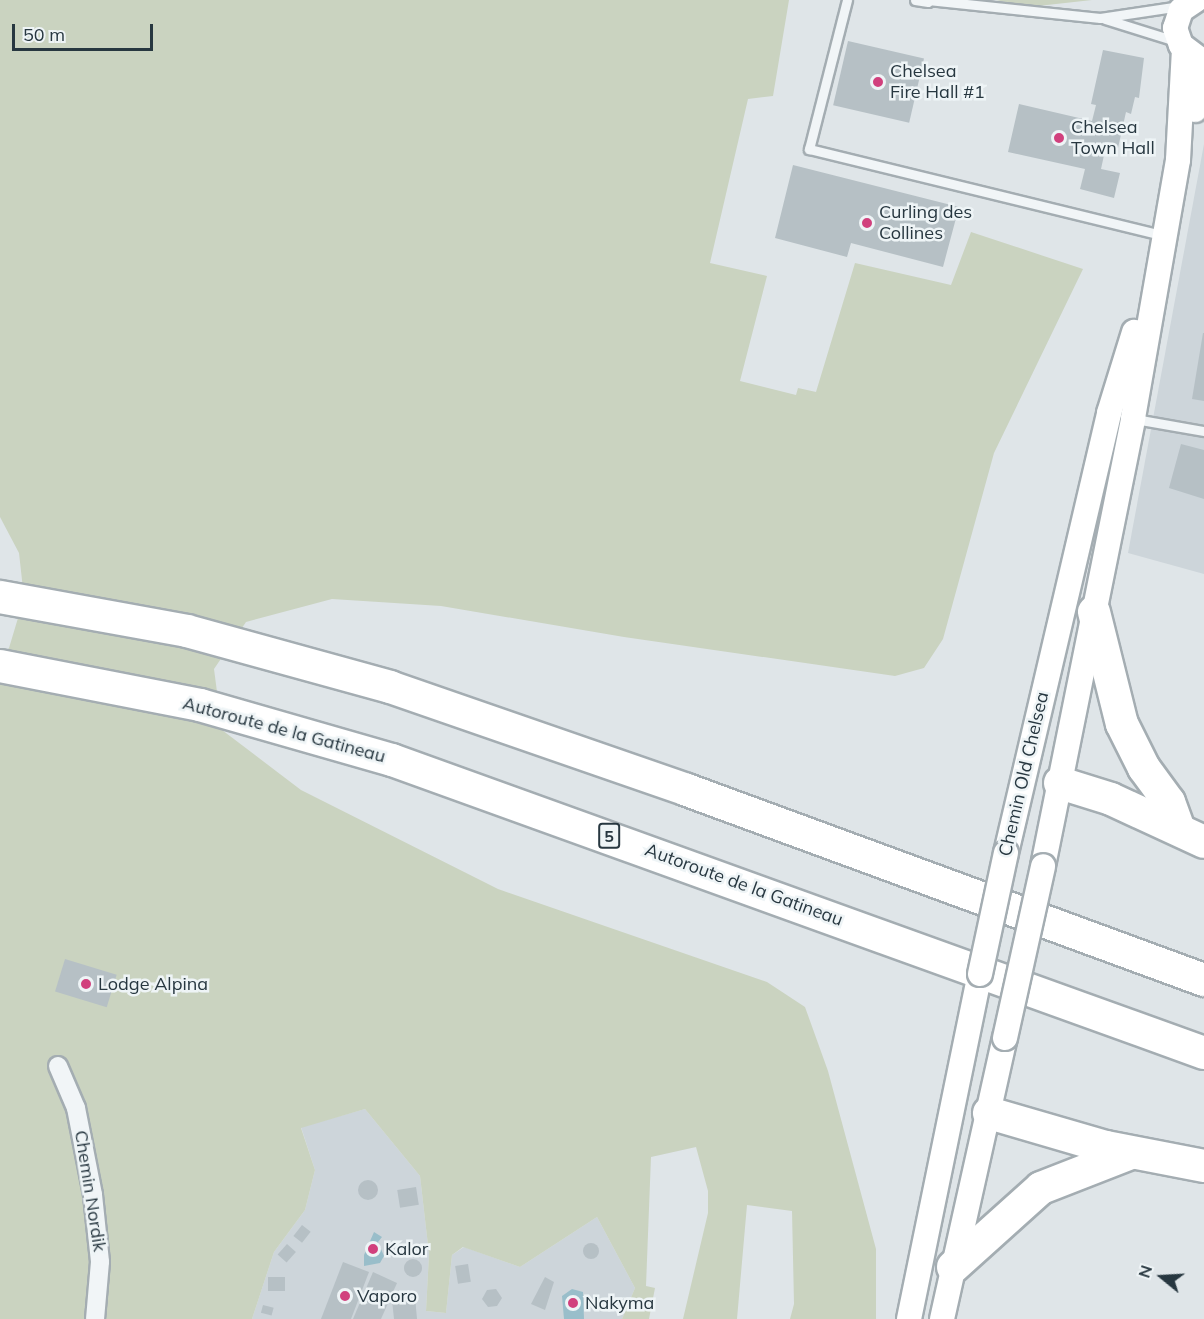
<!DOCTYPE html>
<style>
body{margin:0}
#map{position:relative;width:1204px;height:1319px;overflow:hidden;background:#dfe5e8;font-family:Mulish,sans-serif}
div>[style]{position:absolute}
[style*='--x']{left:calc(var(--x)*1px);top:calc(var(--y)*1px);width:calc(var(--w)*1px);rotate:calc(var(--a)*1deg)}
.built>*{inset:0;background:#cdd5da}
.green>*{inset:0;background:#cad3c0}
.water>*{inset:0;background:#99beca}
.building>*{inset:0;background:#b6c0c5;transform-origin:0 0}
.round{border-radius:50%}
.roads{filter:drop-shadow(2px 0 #a4adb2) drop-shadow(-2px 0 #a4adb2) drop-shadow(0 2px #a4adb2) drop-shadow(0 -2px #a4adb2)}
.lane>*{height:9px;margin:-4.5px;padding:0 4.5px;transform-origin:4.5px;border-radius:4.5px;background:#f1f5f7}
.street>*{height:18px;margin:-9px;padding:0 9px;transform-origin:9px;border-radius:9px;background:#f1f5f7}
.secondary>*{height:24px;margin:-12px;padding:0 12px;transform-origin:12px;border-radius:12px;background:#fff}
.highway>*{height:32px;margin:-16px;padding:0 16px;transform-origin:16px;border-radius:16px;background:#fff}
.bridges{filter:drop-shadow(2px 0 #a4adb2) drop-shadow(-2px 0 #a4adb2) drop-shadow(0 2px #a4adb2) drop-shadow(0 -2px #a4adb2)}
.secondary-bridge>*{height:24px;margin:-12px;padding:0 12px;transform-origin:12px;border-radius:12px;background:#fff}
.dots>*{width:16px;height:16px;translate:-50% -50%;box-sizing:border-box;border:3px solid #eef4f6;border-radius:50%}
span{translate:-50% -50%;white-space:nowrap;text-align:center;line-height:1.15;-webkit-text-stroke:5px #eef4f6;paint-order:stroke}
.shield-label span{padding:2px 4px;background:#eef4f6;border:2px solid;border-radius:4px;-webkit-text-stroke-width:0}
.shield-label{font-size:16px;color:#273740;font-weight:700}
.poi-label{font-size:18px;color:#273740}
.left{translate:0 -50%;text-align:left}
.street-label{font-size:18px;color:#273740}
.north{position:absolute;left:1132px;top:1247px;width:60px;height:60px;-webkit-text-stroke:4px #eef4f6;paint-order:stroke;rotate:288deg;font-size:16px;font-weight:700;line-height:24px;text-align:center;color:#273740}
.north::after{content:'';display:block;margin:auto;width:21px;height:27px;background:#273740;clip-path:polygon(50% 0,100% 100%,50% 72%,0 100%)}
.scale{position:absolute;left:12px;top:24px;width:141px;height:27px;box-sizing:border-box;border:3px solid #273740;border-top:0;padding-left:8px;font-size:18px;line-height:21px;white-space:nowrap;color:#273740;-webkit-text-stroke:4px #eef4f6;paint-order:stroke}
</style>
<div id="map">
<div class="built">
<i style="clip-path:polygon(1204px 144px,1204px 574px,1128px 553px)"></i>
<i style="clip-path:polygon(365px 1109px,420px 1176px,429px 1254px,426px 1311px,446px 1313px,452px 1255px,464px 1247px,520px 1267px,597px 1217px,635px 1288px,622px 1319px,252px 1319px,274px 1252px,305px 1210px,315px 1170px,301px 1127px)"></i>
</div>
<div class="green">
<i style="clip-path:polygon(0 0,789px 0,773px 96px,748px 99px,710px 263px,767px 276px,740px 381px,796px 395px,798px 388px,816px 392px,855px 263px,951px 285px,971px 232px,1083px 269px,994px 453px,943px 639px,924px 668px,895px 676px,624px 637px,441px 606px,332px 599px,246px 622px,214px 669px,222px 730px,301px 790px,498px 889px,767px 982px,805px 1007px,828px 1071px,876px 1249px,876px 1319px,790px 1319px,794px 1304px,792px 1211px,747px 1205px,737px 1319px,683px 1319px,708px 1213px,708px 1191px,696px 1147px,651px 1157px,646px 1286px,655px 1288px,649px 1319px,622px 1319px,635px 1288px,597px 1217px,520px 1267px,463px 1247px,452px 1255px,446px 1313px,426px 1311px,429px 1254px,420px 1176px,365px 1109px,301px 1128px,315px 1170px,305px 1210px,274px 1252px,252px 1319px,0 1319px,0 656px,9px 648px,24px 598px,19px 553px,0 517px)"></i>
<i style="clip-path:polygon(996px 0,1092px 0,1029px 7px)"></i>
</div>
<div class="water">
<i style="clip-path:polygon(374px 1232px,382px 1237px,378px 1242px,384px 1256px,380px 1263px,364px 1266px,364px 1255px)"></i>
<i style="clip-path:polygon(572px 1289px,583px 1292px,584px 1319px,564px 1319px,562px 1296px)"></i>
</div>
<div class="building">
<i style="left:848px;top:41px;width:78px;height:66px;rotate:13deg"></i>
<i style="clip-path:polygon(1103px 50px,1144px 58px,1139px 98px,1135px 97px,1131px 114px,1126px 112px,1118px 148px,1106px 146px,1101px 169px,1120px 173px,1114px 198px,1080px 189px,1085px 169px,1008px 152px,1019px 104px,1092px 121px,1096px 105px,1091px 104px)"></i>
<i style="clip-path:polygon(793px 165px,959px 207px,943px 267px,851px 243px,847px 257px,775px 238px)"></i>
<i style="clip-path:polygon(1203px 333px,1204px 333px,1204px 401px,1192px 399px)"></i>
<i style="clip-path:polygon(1181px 444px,1204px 450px,1204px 499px,1169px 488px)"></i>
<i style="left:65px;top:959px;width:54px;height:34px;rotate:17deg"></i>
<i class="round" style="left:358px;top:1180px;width:20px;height:20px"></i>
<i style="left:416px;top:1187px;width:18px;height:19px;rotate:81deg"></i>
<i style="left:302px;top:1225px;width:11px;height:14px;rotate:38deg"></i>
<i class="round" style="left:583px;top:1243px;width:16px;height:16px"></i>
<i style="left:287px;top:1244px;width:12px;height:14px;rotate:42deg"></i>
<i class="round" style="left:404px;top:1259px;width:18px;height:18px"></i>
<i style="clip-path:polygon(343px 1262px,369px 1272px,351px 1319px,321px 1319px)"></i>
<i style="left:468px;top:1264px;width:18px;height:13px;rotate:81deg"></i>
<i style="clip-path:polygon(373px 1272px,397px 1283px,381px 1319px,353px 1319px)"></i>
<i style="left:268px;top:1277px;width:17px;height:14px"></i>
<i style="clip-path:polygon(545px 1277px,554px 1282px,545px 1310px,531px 1304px)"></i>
<i style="clip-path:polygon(496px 1289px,502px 1298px,497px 1306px,488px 1307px,482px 1299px,487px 1290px)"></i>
<i style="clip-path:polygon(415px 1297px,417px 1319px,394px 1319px,392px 1300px)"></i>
<i style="left:263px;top:1305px;width:11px;height:8px;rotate:15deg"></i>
</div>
<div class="roads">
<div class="lane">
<i style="--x:847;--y:0;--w:154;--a:104.3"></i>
<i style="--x:809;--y:149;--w:363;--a:13.7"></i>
<i style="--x:915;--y:0;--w:13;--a:9"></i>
<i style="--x:928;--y:0;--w:173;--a:6"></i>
<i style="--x:1100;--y:18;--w:81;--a:-8.5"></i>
<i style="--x:1105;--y:19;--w:73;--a:17.4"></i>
<i style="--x:1135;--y:419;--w:70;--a:9.9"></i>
</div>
<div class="street">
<i style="--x:58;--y:1066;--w:46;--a:66.8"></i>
<i style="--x:76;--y:1108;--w:89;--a:78.9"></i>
<i style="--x:93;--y:1195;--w:67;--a:84"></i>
<i style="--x:100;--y:1262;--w:57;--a:95"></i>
</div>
<div class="secondary">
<i style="--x:1196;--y:0;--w:18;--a:146"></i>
<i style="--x:1181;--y:10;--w:19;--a:108"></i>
<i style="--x:1175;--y:28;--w:18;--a:71"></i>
<i style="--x:1181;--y:45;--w:20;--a:37"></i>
<i style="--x:1195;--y:110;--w:41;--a:-77.3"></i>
<i style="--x:1006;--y:853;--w:452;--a:-76.8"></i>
<i style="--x:1109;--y:413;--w:85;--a:-72.8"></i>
<i style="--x:1043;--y:866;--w:457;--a:-78.6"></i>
<i style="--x:1133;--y:418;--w:262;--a:-80.1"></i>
<i style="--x:1178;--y:160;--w:111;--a:-86.9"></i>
<i style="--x:909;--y:1319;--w:352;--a:-78.4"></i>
<i style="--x:942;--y:1319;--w:288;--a:-77.4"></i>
</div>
<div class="highway">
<i style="--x:0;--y:597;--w:190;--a:10.3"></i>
<i style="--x:187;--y:631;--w:211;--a:15.4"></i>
<i style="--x:390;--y:687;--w:314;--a:19.1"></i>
<i style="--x:687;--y:790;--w:551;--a:20.18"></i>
<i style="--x:1094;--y:612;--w:115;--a:76"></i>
<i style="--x:1122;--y:724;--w:49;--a:63.4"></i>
<i style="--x:1144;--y:768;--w:42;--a:53.7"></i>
<i style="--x:1169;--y:802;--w:29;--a:70"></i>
<i style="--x:0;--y:666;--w:204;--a:11"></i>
<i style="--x:200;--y:705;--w:200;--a:16"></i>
<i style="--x:392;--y:760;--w:863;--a:19.84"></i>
<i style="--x:1060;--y:783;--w:53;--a:17.4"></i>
<i style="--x:1111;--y:799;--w:102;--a:24.8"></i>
<i style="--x:989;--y:1113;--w:122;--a:16.2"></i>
<i style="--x:1106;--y:1147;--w:100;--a:11"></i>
<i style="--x:953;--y:1267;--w:118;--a:-41.9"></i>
<i style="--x:1041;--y:1188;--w:97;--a:-21.3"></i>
</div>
</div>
<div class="bridges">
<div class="secondary-bridge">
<i style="--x:980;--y:974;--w:124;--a:-77.9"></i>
<i style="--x:1005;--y:1038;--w:176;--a:-77.5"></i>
</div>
</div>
<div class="dots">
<i style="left:878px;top:82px;background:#d1407d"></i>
<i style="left:1059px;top:138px;background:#d1407d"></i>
<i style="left:867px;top:223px;background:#d1407d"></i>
<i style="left:86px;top:984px;background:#d1407d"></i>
<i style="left:373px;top:1249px;background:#d1407d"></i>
<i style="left:345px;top:1296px;background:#d1407d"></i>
<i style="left:573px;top:1303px;background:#d1407d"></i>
</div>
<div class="shield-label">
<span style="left:609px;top:836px">5</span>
</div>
<div class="poi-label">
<span class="left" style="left:890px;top:82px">Chelsea<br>Fire Hall #1</span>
<span class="left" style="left:1071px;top:138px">Chelsea<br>Town Hall</span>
<span class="left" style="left:879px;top:223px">Curling des<br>Collines</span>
<span class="left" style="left:98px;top:984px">Lodge Alpina</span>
<span class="left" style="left:385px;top:1249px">Kalor</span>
<span class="left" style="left:357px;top:1296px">Vaporo</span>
<span class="left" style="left:585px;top:1303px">Nakyma</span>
</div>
<div class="street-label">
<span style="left:284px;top:730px;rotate:15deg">Autoroute de la Gatineau</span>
<span style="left:1024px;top:774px;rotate:-77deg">Chemin Old Chelsea</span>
<span style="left:744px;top:885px;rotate:20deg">Autoroute de la Gatineau</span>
<span style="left:90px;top:1191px;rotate:81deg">Chemin Nordik</span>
</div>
<div class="north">N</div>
<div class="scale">50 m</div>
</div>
